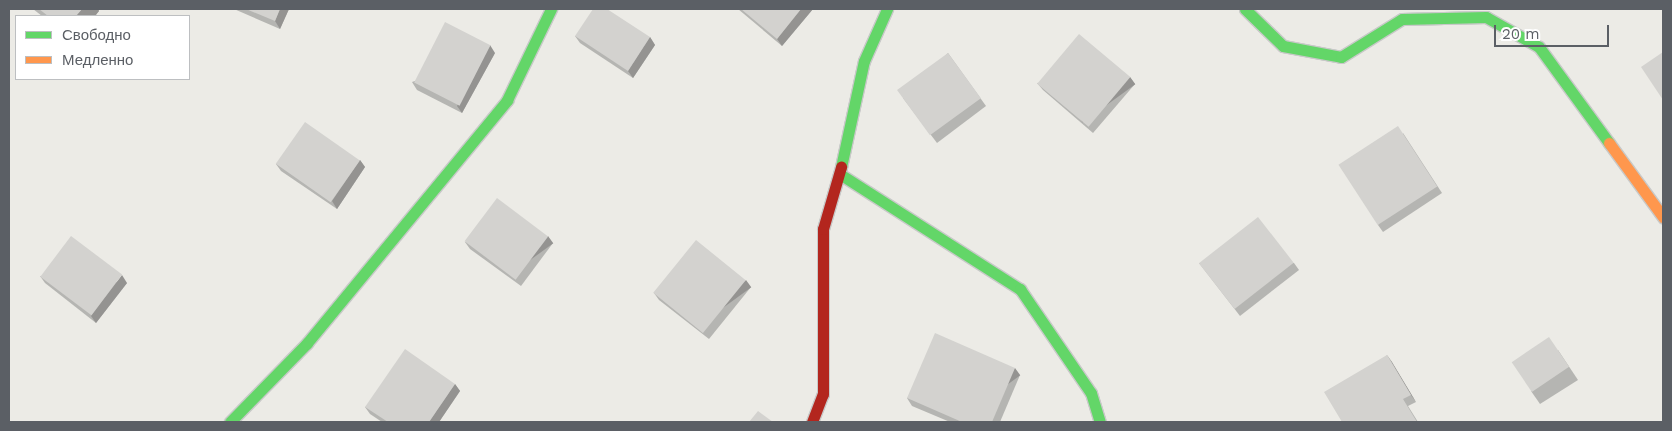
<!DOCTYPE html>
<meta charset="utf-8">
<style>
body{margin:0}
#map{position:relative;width:1672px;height:431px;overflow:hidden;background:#ecebe6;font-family:"Work Sans",sans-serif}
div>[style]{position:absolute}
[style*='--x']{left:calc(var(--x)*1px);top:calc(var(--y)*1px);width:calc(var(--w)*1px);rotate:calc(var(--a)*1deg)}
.roads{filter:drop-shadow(1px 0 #c8c9c8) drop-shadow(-1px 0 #c8c9c8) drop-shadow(0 1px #c8c9c8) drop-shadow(0 -1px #c8c9c8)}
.fast>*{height:11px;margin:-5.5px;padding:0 5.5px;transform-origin:5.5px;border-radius:5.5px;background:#63d668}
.slow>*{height:11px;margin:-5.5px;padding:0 5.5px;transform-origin:5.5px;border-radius:5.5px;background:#ff974d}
.jam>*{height:11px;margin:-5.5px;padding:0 5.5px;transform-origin:5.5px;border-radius:5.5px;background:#b3261e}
.wall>*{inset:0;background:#b5b5b2}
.shaded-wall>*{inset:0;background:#949391;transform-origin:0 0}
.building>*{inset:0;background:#d3d2cf;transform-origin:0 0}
span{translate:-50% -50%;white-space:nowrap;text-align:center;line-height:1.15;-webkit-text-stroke:4px #fff;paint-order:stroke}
.frame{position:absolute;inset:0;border:10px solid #5b5f65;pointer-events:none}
.legend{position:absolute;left:15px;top:15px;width:175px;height:65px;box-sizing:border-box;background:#fff;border:1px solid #bdbfc1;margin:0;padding:6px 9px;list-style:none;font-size:15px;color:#5b5f65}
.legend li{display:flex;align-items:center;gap:10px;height:25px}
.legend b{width:25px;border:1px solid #bdbfc1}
.scale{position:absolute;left:1494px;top:25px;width:115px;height:22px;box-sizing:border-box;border:2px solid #5b5f65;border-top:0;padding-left:6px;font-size:15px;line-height:18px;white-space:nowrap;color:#5b5f65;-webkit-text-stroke:4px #fff;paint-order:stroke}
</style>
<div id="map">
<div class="roads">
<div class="fast">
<i style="--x:1245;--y:9;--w:53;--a:44.2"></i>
<i style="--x:1283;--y:46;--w:59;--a:10.7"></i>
<i style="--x:1341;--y:57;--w:72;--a:-31.9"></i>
<i style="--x:1402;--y:19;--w:84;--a:-1.4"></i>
<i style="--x:1486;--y:17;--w:61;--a:29.5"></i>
<i style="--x:1539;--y:47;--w:119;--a:53.9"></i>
<i style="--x:841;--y:167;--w:108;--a:-77.8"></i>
<i style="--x:864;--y:61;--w:57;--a:-66.1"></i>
<i style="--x:840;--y:174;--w:214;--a:32.6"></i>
<i style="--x:1020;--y:289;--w:126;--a:55.7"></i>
<i style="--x:1091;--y:393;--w:30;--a:73"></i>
<i style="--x:230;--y:422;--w:110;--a:-45.7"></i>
<i style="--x:307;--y:343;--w:315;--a:-50.5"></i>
<i style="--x:507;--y:100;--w:101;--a:-64.2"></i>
</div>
<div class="slow">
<i style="--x:1609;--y:143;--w:92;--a:53.9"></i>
</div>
<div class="jam">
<i style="--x:812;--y:422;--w:30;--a:-69"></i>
<i style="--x:823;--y:394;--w:165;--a:-90"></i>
<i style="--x:823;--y:229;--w:65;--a:-73.8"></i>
</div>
</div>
<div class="wall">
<i style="clip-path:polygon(33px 9px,98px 9px,99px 11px,95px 16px,42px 16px)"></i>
<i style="clip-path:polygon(234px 9px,289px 9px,280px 29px)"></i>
<i style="clip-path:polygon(738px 9px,813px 9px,782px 46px)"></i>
<i style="clip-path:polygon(575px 36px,650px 37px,655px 45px,633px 78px,580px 43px)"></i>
<i style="clip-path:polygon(495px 53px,462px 113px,417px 90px,412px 82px)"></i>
<i style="clip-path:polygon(948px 53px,986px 106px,937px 143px,903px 98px)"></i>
<i style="clip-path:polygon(1130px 77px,1135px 84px,1093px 133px,1043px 90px,1037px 83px)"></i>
<i style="clip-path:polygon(1403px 133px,1442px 193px,1383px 232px,1378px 225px)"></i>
<i style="clip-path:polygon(360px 160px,365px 167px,337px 209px,281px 171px,276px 164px)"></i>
<i style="clip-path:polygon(465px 242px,553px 243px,521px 286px,470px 249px)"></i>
<i style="clip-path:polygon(1199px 263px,1294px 263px,1299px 270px,1240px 316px)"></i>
<i style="clip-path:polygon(40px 276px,127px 283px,96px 323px,45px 283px)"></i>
<i style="clip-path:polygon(751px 287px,709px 339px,659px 300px,654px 293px)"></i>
<i style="clip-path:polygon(1558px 350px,1578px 380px,1540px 404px,1531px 391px)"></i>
<i style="clip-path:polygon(1387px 355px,1416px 402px,1408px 406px,1418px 422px,1342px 422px)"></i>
<i style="clip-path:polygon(1020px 375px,1000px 422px,950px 422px,912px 406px,907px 398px)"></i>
<i style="clip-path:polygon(455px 384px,460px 391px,439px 422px,382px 422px,370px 414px,365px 407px)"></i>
</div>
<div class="shaded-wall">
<i style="clip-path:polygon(82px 9px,98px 9px,99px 11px,95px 16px,76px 16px)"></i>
<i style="clip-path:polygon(280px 9px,289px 9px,280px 29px,275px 21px)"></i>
<i style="clip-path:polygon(801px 9px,813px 9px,782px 46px,777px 39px)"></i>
<i style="clip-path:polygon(650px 37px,655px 45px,633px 78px,628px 71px)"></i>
<i style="clip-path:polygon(490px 45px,495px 53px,462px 113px,457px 106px)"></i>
<i style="left:1130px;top:77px;width:9px;height:65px;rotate:54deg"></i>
<i style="clip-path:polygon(360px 160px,365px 167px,337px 209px,332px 201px)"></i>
<i style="left:548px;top:236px;width:9px;height:54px;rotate:54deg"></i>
<i style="clip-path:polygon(122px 275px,127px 283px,96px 323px,91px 316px)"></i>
<i style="left:746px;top:280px;width:9px;height:67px;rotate:54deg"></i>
<i style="clip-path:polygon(1387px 355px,1392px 362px,1416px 402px,1411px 395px)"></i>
<i style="left:1015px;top:368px;width:9px;height:59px;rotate:54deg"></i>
<i style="clip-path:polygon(455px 384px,460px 391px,439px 422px,429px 422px)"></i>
</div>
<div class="building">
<i style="clip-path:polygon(39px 9px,82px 9px,76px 16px,48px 16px)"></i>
<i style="clip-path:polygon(246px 9px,280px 9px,275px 21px)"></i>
<i style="clip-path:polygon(593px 9px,607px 9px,650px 37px,628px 71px,575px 36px)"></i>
<i style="clip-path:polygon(741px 9px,801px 9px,777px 39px)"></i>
<i style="left:445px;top:22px;width:51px;height:68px;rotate:27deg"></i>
<i style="left:1079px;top:34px;width:67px;height:65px;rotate:40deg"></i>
<i style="clip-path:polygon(1663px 52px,1663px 100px,1641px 67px)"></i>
<i style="left:948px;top:53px;width:56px;height:63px;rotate:54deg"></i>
<i style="left:305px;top:122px;width:67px;height:51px;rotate:35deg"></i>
<i style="left:1398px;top:126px;width:72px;height:71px;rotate:57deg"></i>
<i style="left:497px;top:198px;width:64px;height:54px;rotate:37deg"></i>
<i style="left:1258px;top:217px;width:58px;height:75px;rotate:52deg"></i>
<i style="left:71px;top:236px;width:64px;height:51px;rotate:37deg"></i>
<i style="left:696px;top:240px;width:64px;height:68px;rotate:39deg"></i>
<i style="clip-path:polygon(935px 333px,1015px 368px,992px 422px,962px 422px,907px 398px)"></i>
<i style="left:1549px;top:337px;width:36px;height:45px;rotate:56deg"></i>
<i style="clip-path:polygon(405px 349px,455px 384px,429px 422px,388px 422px,365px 407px)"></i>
<i style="clip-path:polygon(1387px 355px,1411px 395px,1403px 399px,1417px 422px,1342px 422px,1324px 392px)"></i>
<i style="clip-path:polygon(758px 411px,773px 422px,749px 422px)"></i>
</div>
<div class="frame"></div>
<ul class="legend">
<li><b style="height:6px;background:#63d668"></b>Свободно</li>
<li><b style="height:6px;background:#ff974d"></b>Медленно</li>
</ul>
<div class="scale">20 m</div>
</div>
